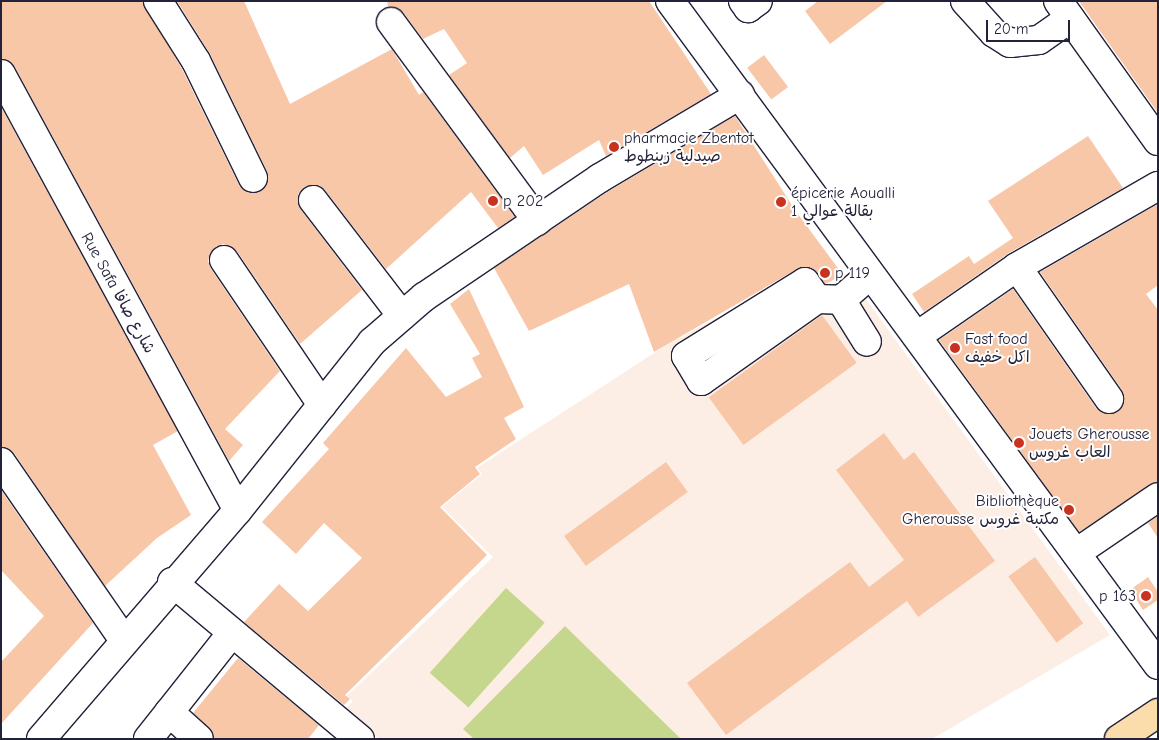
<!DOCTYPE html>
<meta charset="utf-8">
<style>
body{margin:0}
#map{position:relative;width:1159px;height:740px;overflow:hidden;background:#fff;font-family:"Comic Neue","Playpen Sans Arabic",sans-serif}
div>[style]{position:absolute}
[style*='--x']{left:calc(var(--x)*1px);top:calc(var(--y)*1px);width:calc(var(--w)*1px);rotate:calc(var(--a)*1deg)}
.built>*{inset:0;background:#fdeee5}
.green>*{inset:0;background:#c5d78c;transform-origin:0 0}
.building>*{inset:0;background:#f8c7a8;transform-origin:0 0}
.roads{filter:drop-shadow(1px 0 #22223b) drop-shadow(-1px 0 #22223b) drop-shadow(0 1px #22223b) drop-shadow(0 -1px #22223b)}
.minor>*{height:28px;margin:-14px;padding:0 14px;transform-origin:14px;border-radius:14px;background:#fff}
.major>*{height:28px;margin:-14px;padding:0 14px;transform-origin:14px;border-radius:14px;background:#faddab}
.dots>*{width:14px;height:14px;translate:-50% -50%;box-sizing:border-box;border:2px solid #fff;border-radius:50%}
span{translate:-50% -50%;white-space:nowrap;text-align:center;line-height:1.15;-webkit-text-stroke:4px #fff;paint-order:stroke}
.poi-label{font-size:16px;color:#22223b}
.left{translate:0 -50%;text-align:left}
.right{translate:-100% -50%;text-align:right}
.street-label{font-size:16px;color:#22223b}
.frame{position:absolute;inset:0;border:2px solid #22223b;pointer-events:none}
.scale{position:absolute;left:986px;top:20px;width:84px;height:22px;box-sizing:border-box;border:2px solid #22223b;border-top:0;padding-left:6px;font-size:15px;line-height:18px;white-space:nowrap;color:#22223b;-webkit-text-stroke:4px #fff;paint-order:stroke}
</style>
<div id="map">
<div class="built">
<i style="clip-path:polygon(804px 271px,821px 293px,846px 274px,857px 287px,1110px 635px,932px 739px,379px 739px,345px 709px,353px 701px,347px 696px,493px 557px,442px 507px,482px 474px,477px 468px,668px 344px)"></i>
</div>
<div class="green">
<i style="left:506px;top:588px;width:52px;height:114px;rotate:42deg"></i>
<i style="clip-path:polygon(565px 626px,681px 739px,474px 739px,463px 729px)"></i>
</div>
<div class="building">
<i style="clip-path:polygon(1px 1px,142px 1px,182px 69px,239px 185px,251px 193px,266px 187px,267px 171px,210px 54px,177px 1px,244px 1px,290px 104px,392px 49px,419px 95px,423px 92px,515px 217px,498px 228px,471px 192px,386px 269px,325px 190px,319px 185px,304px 187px,298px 194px,301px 210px,362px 290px,300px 344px,237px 251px,223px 244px,215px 247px,208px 261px,211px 269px,280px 371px,225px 429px,243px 445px,229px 461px,15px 67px,1px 58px)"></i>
<i style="clip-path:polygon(387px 1px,649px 1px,711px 94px,606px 156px,599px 140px,543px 175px,524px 146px,510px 158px,449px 75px,467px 63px,444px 29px,423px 39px,403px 12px,388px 7px)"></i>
<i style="clip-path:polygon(818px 1px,887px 1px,830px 44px,805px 11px)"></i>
<i style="clip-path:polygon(1079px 1px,1158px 1px,1158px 113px,1095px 24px)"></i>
<i style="left:764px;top:55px;width:40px;height:21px;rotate:53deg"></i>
<i style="clip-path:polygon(1px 107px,178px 431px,153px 445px,191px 515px,157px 538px,105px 586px,14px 453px,1px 447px)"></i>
<i style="clip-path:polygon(735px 116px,795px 210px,843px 275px,825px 284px,812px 268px,797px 269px,654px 352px,629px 284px,529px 331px,494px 268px,609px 191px)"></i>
<i style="clip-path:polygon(1088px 136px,1123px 188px,1009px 253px,924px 312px,912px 294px,969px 256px,974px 264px,1013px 238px,988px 201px)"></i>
<i style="clip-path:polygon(1158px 204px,1158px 285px,1146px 294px,1158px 310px,1158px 482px,1079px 532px,939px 340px,1013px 289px,1096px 408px,1103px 413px,1118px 412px,1123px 405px,1122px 390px,1040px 272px)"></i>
<i style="clip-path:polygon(469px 289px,524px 407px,504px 418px,516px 439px,475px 467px,480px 474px,440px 507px,487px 555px,345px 695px,350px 699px,344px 705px,244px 622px,279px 584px,308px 611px,362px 558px,324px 523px,296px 554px,262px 522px,329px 449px,323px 443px,406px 348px,446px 397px,482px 377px,472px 358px,480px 354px,450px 304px)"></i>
<i style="left:822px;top:315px;width:59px;height:140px;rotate:54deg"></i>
<i style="clip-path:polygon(884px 433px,904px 460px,914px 452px,995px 561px,918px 617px,907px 601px,726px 735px,687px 683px,850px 562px,869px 587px,904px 560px,836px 470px)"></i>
<i style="left:666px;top:462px;width:37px;height:126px;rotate:54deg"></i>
<i style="clip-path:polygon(1px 490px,93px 623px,1px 724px,1px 662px,44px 616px,1px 570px)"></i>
<i style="clip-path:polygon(1158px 516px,1158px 538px,1148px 523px)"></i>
<i style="left:1035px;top:557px;width:82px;height:33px;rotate:54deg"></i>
<i style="clip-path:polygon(1148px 577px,1158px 592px,1158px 600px,1143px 610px,1130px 590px)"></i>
<i style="clip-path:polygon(238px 658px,319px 725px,308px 739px,214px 739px,210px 728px,193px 713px)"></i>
</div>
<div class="roads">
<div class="minor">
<i style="--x:158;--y:1;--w:71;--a:57.7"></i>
<i style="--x:196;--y:61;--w:130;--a:64"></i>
<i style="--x:670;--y:1;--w:824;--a:53.69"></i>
<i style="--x:743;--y:1;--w:9;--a:54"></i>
<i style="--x:748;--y:8;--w:12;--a:-35"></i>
<i style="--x:965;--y:1;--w:43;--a:47.8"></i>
<i style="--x:994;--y:33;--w:19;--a:32"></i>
<i style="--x:1010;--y:43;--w:29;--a:-6"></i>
<i style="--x:1039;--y:40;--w:38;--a:-35"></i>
<i style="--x:1058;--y:1;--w:172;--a:54.5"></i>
<i style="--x:391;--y:22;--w:247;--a:53.7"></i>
<i style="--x:1;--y:74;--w:496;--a:61.5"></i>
<i style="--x:313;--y:200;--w:146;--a:52.5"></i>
<i style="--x:224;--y:260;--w:175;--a:55.9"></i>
<i style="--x:1017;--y:267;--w:161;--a:55.1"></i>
<i style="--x:817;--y:299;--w:142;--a:144.7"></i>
<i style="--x:701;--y:381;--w:29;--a:-121"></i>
<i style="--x:686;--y:356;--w:140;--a:-31.9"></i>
<i style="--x:805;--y:282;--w:21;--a:55"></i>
<i style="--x:817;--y:299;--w:24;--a:2"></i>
<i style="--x:841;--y:300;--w:38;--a:-41"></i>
<i style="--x:841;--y:300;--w:49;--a:58.2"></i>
<i style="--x:917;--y:336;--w:121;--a:-34.6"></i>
<i style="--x:1017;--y:267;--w:163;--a:-29.9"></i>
<i style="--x:1;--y:462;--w:215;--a:55.4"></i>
<i style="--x:1076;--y:553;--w:99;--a:-34.3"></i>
<i style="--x:172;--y:582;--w:245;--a:39.9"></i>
<i style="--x:169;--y:712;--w:40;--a:42"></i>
<i style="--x:41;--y:739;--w:302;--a:-49.3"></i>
<i style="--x:238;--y:510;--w:215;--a:-51.4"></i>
<i style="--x:372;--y:342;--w:69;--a:-40.9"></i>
<i style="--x:424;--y:297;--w:212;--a:-34.1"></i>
<i style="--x:600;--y:178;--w:163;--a:-30.7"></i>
<i style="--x:148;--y:739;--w:134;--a:-51.7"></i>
</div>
<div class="major">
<i style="--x:1119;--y:739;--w:47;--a:-33.7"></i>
</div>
</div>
<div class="dots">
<i style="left:614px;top:147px;background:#c8321e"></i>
<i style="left:493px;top:201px;background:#c8321e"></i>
<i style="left:781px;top:202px;background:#c8321e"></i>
<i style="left:825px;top:273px;background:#c8321e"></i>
<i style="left:955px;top:348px;background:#c8321e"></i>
<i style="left:1019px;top:443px;background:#c8321e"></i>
<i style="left:1069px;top:510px;background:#c8321e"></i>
<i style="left:1146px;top:596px;background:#c8321e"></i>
</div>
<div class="poi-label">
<span class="left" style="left:624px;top:147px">pharmacie Zbentot<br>صيدلية زبنطوط</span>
<span class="left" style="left:791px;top:202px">épicerie Aoualli<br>1 بقالة عوالي</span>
<span class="left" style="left:503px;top:201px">p 202</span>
<span class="left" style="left:835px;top:273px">p 119</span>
<span class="left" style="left:965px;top:348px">Fast food<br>اكل خفيف</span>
<span class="left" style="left:1029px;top:443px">Jouets Gherousse<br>العاب غروس</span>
<span class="right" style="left:1059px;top:510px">Bibliothèque<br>Gherousse مكتبة غروس</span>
<span class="right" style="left:1136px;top:596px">p 163</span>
</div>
<div class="street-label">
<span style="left:118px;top:293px;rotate:61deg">Rue Safa شارع صافا</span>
</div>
<div class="frame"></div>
<div class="scale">20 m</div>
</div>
